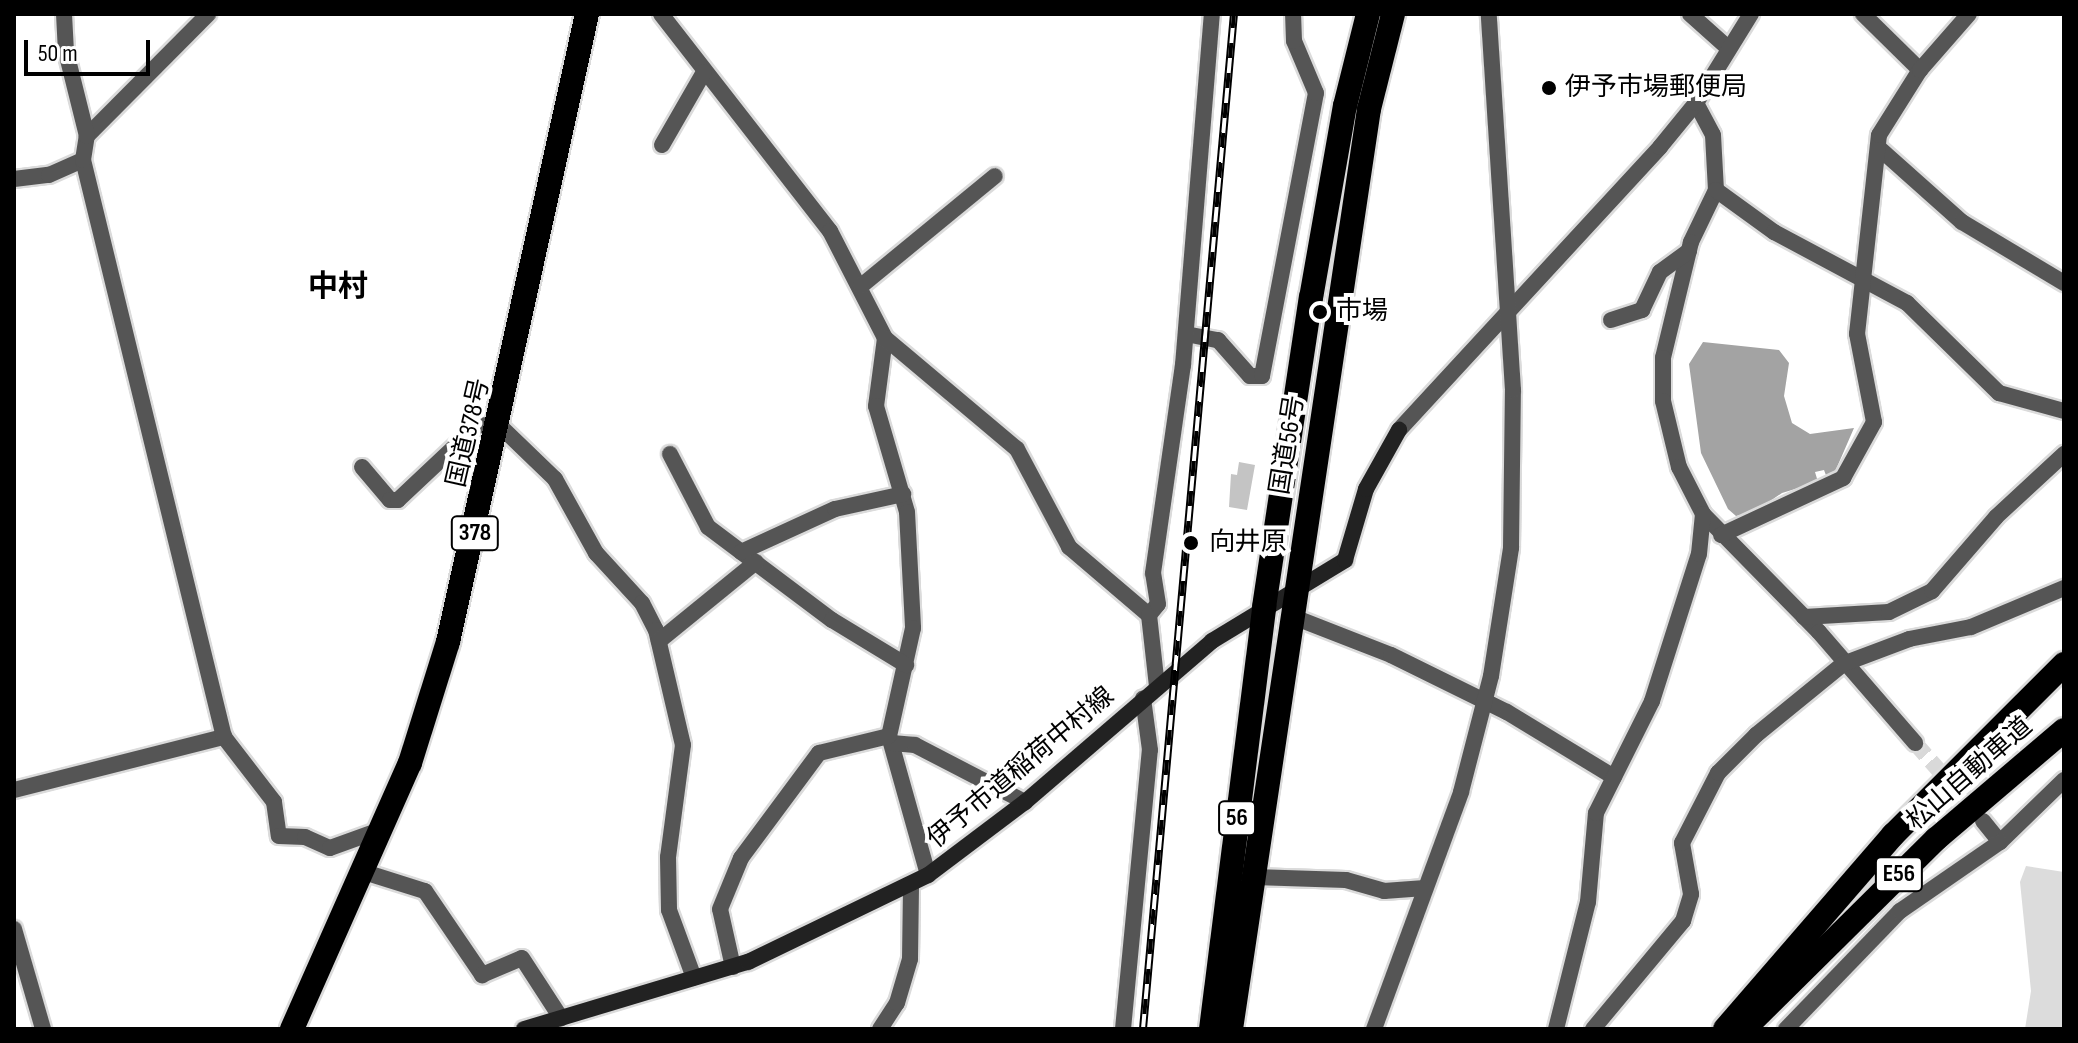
<!DOCTYPE html>
<meta charset="utf-8">
<style>
body{margin:0}
#map{position:relative;width:2078px;height:1043px;overflow:hidden;background:#fff;font-family:"Sofia Sans Condensed","Noto Sans JP",sans-serif}
div>[style]{position:absolute}
[style*='--x']{left:calc(var(--x)*1px);top:calc(var(--y)*1px);width:calc(var(--w)*1px);rotate:calc(var(--a)*1deg)}
.green>*{inset:0;background:#dcdcdc}
.water>*{inset:0;background:#a3a3a3}
.building>*{inset:0;background:#c4c4c4}
.street-tunnel>*{height:16px;margin-top:-8px;transform-origin:0;background:repeating-linear-gradient(90deg,#d9d9d9 0 16px,transparent 0 24px)}
.roads{filter:drop-shadow(2px 0 #dbdbdb) drop-shadow(-2px 0 #dbdbdb) drop-shadow(0 2px #dbdbdb) drop-shadow(0 -2px #dbdbdb)}
.street>*{height:16px;margin:-8px;padding:0 8px;transform-origin:8px;border-radius:8px;background:#555}
.secondary>*{height:16px;margin:-8px;padding:0 8px;transform-origin:8px;border-radius:8px;background:#222}
.highway>*{height:24px;margin:-12px;padding:0 12px;transform-origin:12px;border-radius:12px;background:#000}
.rail>*{height:8px;margin-top:-4px;transform-origin:0;background:repeating-linear-gradient(90deg,#fff 0 15px,#000 0 30px);box-sizing:border-box;border-block:2px solid #000}
.dots>*{width:22px;height:22px;translate:-50% -50%;box-sizing:border-box;border:4px solid #fff;border-radius:50%}
span{translate:-50% -50%;white-space:nowrap;text-align:center;line-height:1.15;-webkit-text-stroke:8px #fff;paint-order:stroke}
.shield-label span{padding:2px 6px;background:#fff;border:2px solid;border-radius:6px;-webkit-text-stroke-width:0}
.shield-label{font-size:24px;color:#000;font-weight:700}
.poi-label{font-size:26px;color:#000}
.left{translate:0 -50%;text-align:left}
.street-label{font-size:26px;color:#000}
.quarter-label{font-size:30px;color:#000;font-weight:700}
.frame{position:absolute;inset:0;border:16px solid #000;pointer-events:none}
.scale{position:absolute;left:24px;top:40px;width:126px;height:36px;box-sizing:border-box;border:4px solid #000;border-top:0;padding-left:10px;font-size:24px;line-height:28px;white-space:nowrap;color:#000;-webkit-text-stroke:6px #fff;paint-order:stroke}
</style>
<div id="map">
<div class="green">
<i style="clip-path:polygon(2026px 866px,2064px 872px,2064px 1029px,2025px 1029px,2031px 991px,2020px 882px)"></i>
</div>
<div class="water">
<i style="clip-path:polygon(1703px 342px,1779px 350px,1789px 363px,1784px 396px,1792px 423px,1810px 434px,1854px 428px,1834px 474px,1827px 478px,1824px 470px,1815px 472px,1818px 482px,1782px 493px,1754px 512px,1736px 516px,1728px 509px,1701px 453px,1689px 364px)"></i>
</div>
<div class="building">
<i style="clip-path:polygon(1239px 462px,1255px 465px,1247px 510px,1229px 507px,1231px 474px,1237px 475px)"></i>
</div>
<div class="street-tunnel">
<i style="--x:1915;--y:743;--w:94;--a:48.9"></i>
</div>
<div class="roads">
<div class="street">
<i style="--x:661;--y:14;--w:275;--a:52.1"></i>
<i style="--x:830;--y:231;--w:120;--a:62.8"></i>
<i style="--x:885;--y:338;--w:69;--a:97.5"></i>
<i style="--x:876;--y:406;--w:110;--a:73.7"></i>
<i style="--x:907;--y:512;--w:116;--a:87"></i>
<i style="--x:913;--y:628;--w:111;--a:102.5"></i>
<i style="--x:889;--y:736;--w:144;--a:74.3"></i>
<i style="--x:1690;--y:14;--w:51;--a:41.8"></i>
<i style="--x:1863;--y:14;--w:80;--a:44.5"></i>
<i style="--x:1696;--y:103;--w:36;--a:62"></i>
<i style="--x:1713;--y:135;--w:55;--a:86.9"></i>
<i style="--x:1716;--y:190;--w:58;--a:115.7"></i>
<i style="--x:1691;--y:242;--w:119;--a:103.6"></i>
<i style="--x:1663;--y:358;--w:43;--a:90"></i>
<i style="--x:1663;--y:401;--w:68;--a:76.4"></i>
<i style="--x:1679;--y:467;--w:53;--a:62.9"></i>
<i style="--x:1703;--y:514;--w:165;--a:45.5"></i>
<i style="--x:1819;--y:632;--w:147;--a:49.1"></i>
<i style="--x:87;--y:136;--w:172;--a:-45.2"></i>
<i style="--x:662;--y:145;--w:84;--a:-60.1"></i>
<i style="--x:1879;--y:148;--w:111;--a:41.7"></i>
<i style="--x:1962;--y:222;--w:119;--a:30.9"></i>
<i style="--x:14;--y:179;--w:35;--a:-7"></i>
<i style="--x:49;--y:175;--w:37;--a:-24"></i>
<i style="--x:1716;--y:190;--w:72;--a:35.9"></i>
<i style="--x:1774;--y:232;--w:151;--a:28.1"></i>
<i style="--x:1907;--y:303;--w:129;--a:44.4"></i>
<i style="--x:1999;--y:393;--w:67;--a:15.5"></i>
<i style="--x:861;--y:286;--w:173;--a:-39.4"></i>
<i style="--x:1611;--y:320;--w:33;--a:-18"></i>
<i style="--x:1642;--y:310;--w:42;--a:-64.7"></i>
<i style="--x:1660;--y:272;--w:36;--a:-36"></i>
<i style="--x:1186;--y:334;--w:33;--a:11"></i>
<i style="--x:1218;--y:340;--w:48;--a:48.4"></i>
<i style="--x:1250;--y:376;--w:12;--a:0"></i>
<i style="--x:1262;--y:376;--w:288;--a:-79.2"></i>
<i style="--x:1316;--y:93;--w:56;--a:-112.9"></i>
<i style="--x:1294;--y:41;--w:27;--a:-92"></i>
<i style="--x:885;--y:338;--w:172;--a:40.1"></i>
<i style="--x:1017;--y:449;--w:111;--a:62"></i>
<i style="--x:1069;--y:547;--w:105;--a:40.4"></i>
<i style="--x:1149;--y:615;--w:71;--a:83.6"></i>
<i style="--x:1399;--y:430;--w:385;--a:-47.3"></i>
<i style="--x:1660;--y:147;--w:57;--a:-50.7"></i>
<i style="--x:1696;--y:103;--w:105;--a:-58.3"></i>
<i style="--x:670;--y:454;--w:82;--a:62.5"></i>
<i style="--x:708;--y:527;--w:155;--a:36.9"></i>
<i style="--x:832;--y:620;--w:87;--a:31.3"></i>
<i style="--x:362;--y:467;--w:43;--a:49.7"></i>
<i style="--x:390;--y:500;--w:8;--a:0"></i>
<i style="--x:398;--y:500;--w:110;--a:-43.2"></i>
<i style="--x:478;--y:425;--w:22;--a:3"></i>
<i style="--x:500;--y:426;--w:76;--a:43.9"></i>
<i style="--x:555;--y:479;--w:85;--a:61"></i>
<i style="--x:596;--y:553;--w:68;--a:47.4"></i>
<i style="--x:642;--y:603;--w:30;--a:63"></i>
<i style="--x:656;--y:630;--w:118;--a:76.8"></i>
<i style="--x:683;--y:745;--w:113;--a:97.6"></i>
<i style="--x:668;--y:857;--w:53;--a:88.9"></i>
<i style="--x:669;--y:910;--w:72;--a:69.8"></i>
<i style="--x:1721;--y:535;--w:135;--a:-25"></i>
<i style="--x:1843;--y:478;--w:64;--a:-61"></i>
<i style="--x:1874;--y:422;--w:90;--a:-100.9"></i>
<i style="--x:1857;--y:334;--w:200;--a:-83.7"></i>
<i style="--x:1879;--y:135;--w:77;--a:-57.8"></i>
<i style="--x:1920;--y:70;--w:74;--a:-48.8"></i>
<i style="--x:741;--y:552;--w:103;--a:-24.6"></i>
<i style="--x:835;--y:509;--w:70;--a:-12.4"></i>
<i style="--x:1149;--y:615;--w:14;--a:-51"></i>
<i style="--x:1158;--y:604;--w:31;--a:-99"></i>
<i style="--x:1153;--y:573;--w:210;--a:-81.8"></i>
<i style="--x:1183;--y:365;--w:352;--a:-85.3"></i>
<i style="--x:1291;--y:616;--w:107;--a:21.3"></i>
<i style="--x:1391;--y:655;--w:129;--a:26.2"></i>
<i style="--x:1507;--y:712;--w:125;--a:31.3"></i>
<i style="--x:1804;--y:617;--w:85;--a:-3.4"></i>
<i style="--x:1889;--y:612;--w:48;--a:-26"></i>
<i style="--x:1932;--y:591;--w:98;--a:-49.1"></i>
<i style="--x:1996;--y:517;--w:93;--a:-42.8"></i>
<i style="--x:659;--y:641;--w:125;--a:-39.2"></i>
<i style="--x:224;--y:737;--w:82;--a:52.4"></i>
<i style="--x:274;--y:802;--w:34;--a:82"></i>
<i style="--x:279;--y:836;--w:26;--a:2"></i>
<i style="--x:305;--y:837;--w:27;--a:24"></i>
<i style="--x:330;--y:848;--w:53;--a:-19.8"></i>
<i style="--x:892;--y:743;--w:23;--a:5"></i>
<i style="--x:915;--y:745;--w:124;--a:27.4"></i>
<i style="--x:14;--y:790;--w:217;--a:-14.2"></i>
<i style="--x:224;--y:737;--w:594;--a:-103.73"></i>
<i style="--x:83;--y:160;--w:24;--a:-81"></i>
<i style="--x:87;--y:136;--w:87;--a:-104"></i>
<i style="--x:66;--y:52;--w:38;--a:-93"></i>
<i style="--x:1983;--y:821;--w:27;--a:51"></i>
<i style="--x:2000;--y:842;--w:89;--a:-44.1"></i>
<i style="--x:361;--y:871;--w:67;--a:17.4"></i>
<i style="--x:425;--y:891;--w:102;--a:55.8"></i>
<i style="--x:482;--y:975;--w:43;--a:-23"></i>
<i style="--x:522;--y:958;--w:72;--a:57"></i>
<i style="--x:1254;--y:877;--w:92;--a:1.9"></i>
<i style="--x:1346;--y:880;--w:40;--a:16"></i>
<i style="--x:1384;--y:891;--w:41;--a:-4.2"></i>
<i style="--x:14;--y:929;--w:104;--a:73.8"></i>
<i style="--x:733;--y:967;--w:59;--a:-102.6"></i>
<i style="--x:720;--y:909;--w:55;--a:-67.6"></i>
<i style="--x:741;--y:858;--w:131;--a:-53.4"></i>
<i style="--x:819;--y:753;--w:72;--a:-13.7"></i>
<i style="--x:880;--y:1029;--w:31;--a:-57"></i>
<i style="--x:897;--y:1003;--w:46;--a:-73.5"></i>
<i style="--x:910;--y:959;--w:74;--a:-89.2"></i>
<i style="--x:1123;--y:1029;--w:280;--a:-84.5"></i>
<i style="--x:1150;--y:750;--w:52;--a:-97.7"></i>
<i style="--x:1374;--y:1029;--w:252;--a:-69.8"></i>
<i style="--x:1461;--y:792;--w:120;--a:-75.5"></i>
<i style="--x:1491;--y:676;--w:130;--a:-81.1"></i>
<i style="--x:1511;--y:548;--w:158;--a:-89.3"></i>
<i style="--x:1513;--y:390;--w:377;--a:-93.7"></i>
<i style="--x:1556;--y:1029;--w:131;--a:-75.9"></i>
<i style="--x:1588;--y:902;--w:89;--a:-84.9"></i>
<i style="--x:1596;--y:813;--w:125;--a:-63.4"></i>
<i style="--x:1652;--y:701;--w:154;--a:-72.3"></i>
<i style="--x:1699;--y:554;--w:40;--a:-84.3"></i>
<i style="--x:1593;--y:1029;--w:141;--a:-50.2"></i>
<i style="--x:1683;--y:921;--w:28;--a:-73"></i>
<i style="--x:1691;--y:894;--w:52;--a:-100"></i>
<i style="--x:1682;--y:843;--w:79;--a:-62.8"></i>
<i style="--x:1718;--y:773;--w:54;--a:-45"></i>
<i style="--x:1756;--y:735;--w:112;--a:-39.2"></i>
<i style="--x:1843;--y:664;--w:71;--a:-20.7"></i>
<i style="--x:1909;--y:639;--w:63;--a:-11"></i>
<i style="--x:1971;--y:627;--w:101;--a:-22.8"></i>
<i style="--x:1786;--y:1029;--w:164;--a:-46"></i>
<i style="--x:1900;--y:911;--w:121;--a:-34.6"></i>
</div>
<div class="secondary">
<i style="--x:524;--y:1029;--w:234;--a:-16.7"></i>
<i style="--x:748;--y:962;--w:200;--a:-25.8"></i>
<i style="--x:928;--y:875;--w:121;--a:-37"></i>
<i style="--x:1025;--y:802;--w:247;--a:-40.7"></i>
<i style="--x:1212;--y:641;--w:156;--a:-31.3"></i>
<i style="--x:1345;--y:560;--w:74;--a:-73.5"></i>
<i style="--x:1366;--y:489;--w:68;--a:-60.8"></i>
</div>
<div class="highway">
<i style="--x:292;--y:1029;--w:291;--a:-66.1"></i>
<i style="--x:410;--y:763;--w:127;--a:-72.6"></i>
<i style="--x:448;--y:642;--w:643;--a:-77.52"></i>
<i style="--x:1211;--y:1029;--w:425;--a:-82.8"></i>
<i style="--x:1264;--y:607;--w:313;--a:-81.4"></i>
<i style="--x:1311;--y:298;--w:195;--a:-80"></i>
<i style="--x:1345;--y:106;--w:95;--a:-76"></i>
<i style="--x:1231;--y:1029;--w:930;--a:-81.47"></i>
<i style="--x:1369;--y:109;--w:98;--a:-75.8"></i>
<i style="--x:1725;--y:1029;--w:257;--a:-49.1"></i>
<i style="--x:1893;--y:835;--w:242;--a:-45"></i>
<i style="--x:1744;--y:1029;--w:270;--a:-44.7"></i>
<i style="--x:1936;--y:839;--w:168;--a:-40.4"></i>
</div>
</div>
<div class="rail">
<i style="--x:1143;--y:1029;--w:1019;--a:-84.88"></i>
</div>
<div class="dots">
<i style="left:1549px;top:88px;background:#000"></i>
<i style="left:1320px;top:312px;background:#000"></i>
<i style="left:1191px;top:543px;background:#000"></i>
</div>
<div class="shield-label">
<span style="left:475px;top:533px">378</span>
<span style="left:1237px;top:818px">56</span>
<span style="left:1899px;top:874px">E56</span>
</div>
<div class="poi-label">
<span class="left" style="left:1565px;top:88px">伊予市場郵便局</span>
<span class="left" style="left:1336px;top:312px">市場</span>
<span class="left" style="left:1209px;top:543px">向井原</span>
</div>
<div class="street-label">
<span style="left:469px;top:433px;rotate:-77deg">国道378号</span>
<span style="left:1288px;top:445px;rotate:-81deg">国道56号</span>
<span style="left:1021px;top:768px;rotate:-40deg">伊予市道稲荷中村線</span>
<span style="left:1970px;top:774px;rotate:-41deg">松山自動車道</span>
</div>
<div class="quarter-label">
<span style="left:338px;top:287px">中村</span>
</div>
<div class="frame"></div>
<div class="scale">50 m</div>
</div>
